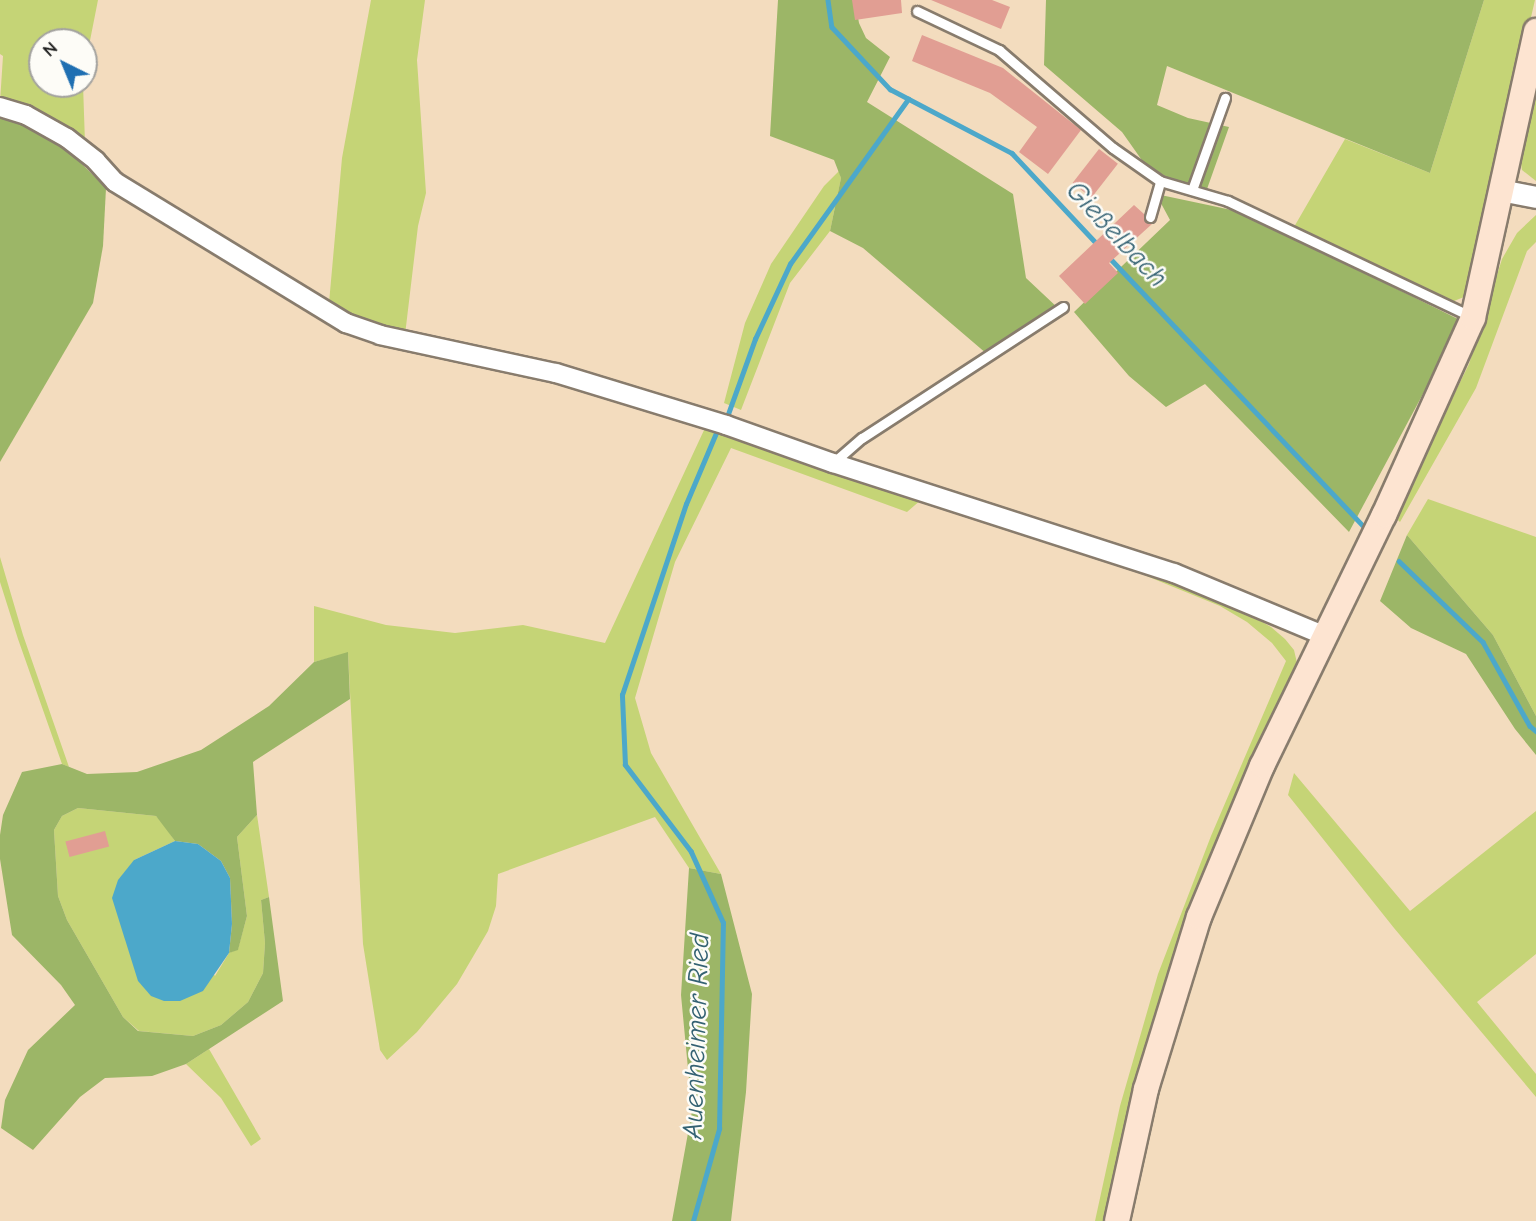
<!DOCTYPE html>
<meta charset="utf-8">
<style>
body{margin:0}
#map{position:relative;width:1536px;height:1221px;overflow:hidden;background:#f3dcbe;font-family:"Comic Neue",sans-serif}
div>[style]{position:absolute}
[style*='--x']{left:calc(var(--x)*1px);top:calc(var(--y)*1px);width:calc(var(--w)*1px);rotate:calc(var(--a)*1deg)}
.green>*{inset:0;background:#c5d476}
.forest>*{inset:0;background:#9cb667}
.water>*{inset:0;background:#4ca8ca}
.stream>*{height:4.5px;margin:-2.25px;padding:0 2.25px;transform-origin:2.25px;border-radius:2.25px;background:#4ca8ca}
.building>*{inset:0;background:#e19e93;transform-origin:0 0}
.roads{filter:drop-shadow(2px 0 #887c6d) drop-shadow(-2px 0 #887c6d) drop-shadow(0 2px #887c6d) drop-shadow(0 -2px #887c6d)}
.service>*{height:9px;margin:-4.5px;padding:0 4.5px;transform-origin:4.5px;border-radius:4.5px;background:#fff}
.minor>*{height:18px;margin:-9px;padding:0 9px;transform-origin:9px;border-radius:9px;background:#fff}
.tertiary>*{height:21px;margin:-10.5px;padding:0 10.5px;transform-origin:10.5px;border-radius:10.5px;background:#fff}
.secondary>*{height:24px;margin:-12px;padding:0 12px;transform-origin:12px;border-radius:12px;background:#fde4d1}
span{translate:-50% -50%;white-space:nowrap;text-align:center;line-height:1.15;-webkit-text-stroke:5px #fdfcf7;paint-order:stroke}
.water-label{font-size:28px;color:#346273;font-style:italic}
.north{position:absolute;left:28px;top:28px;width:70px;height:70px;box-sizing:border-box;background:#fdfcf7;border:2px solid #a3a29f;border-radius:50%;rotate:317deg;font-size:19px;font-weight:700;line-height:28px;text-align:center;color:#1c1c1c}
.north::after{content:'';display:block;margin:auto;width:24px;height:32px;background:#1f6fb2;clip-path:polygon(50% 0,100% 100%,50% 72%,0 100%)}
</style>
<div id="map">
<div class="green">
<i style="clip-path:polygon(0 0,98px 0,84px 71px,84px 42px,42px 42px,42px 84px,83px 84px,85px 143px,0 102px,3px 56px,0 54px)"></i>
<i style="clip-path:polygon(371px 0,425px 0,417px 60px,426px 193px,418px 226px,405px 335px,364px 323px,329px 303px,342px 158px)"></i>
<i style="clip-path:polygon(1484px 0,1535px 0,1469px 285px,1464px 297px,1454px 301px,1445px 300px,1294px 227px,1345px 139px,1430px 173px)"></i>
<i style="clip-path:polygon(1536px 73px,1536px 181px,1522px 170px,1520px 158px)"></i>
<i style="clip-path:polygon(839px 171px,841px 178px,830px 231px,790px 283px,741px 410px,724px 403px,745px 323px,771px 264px,824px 186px)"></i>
<i style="clip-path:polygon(1536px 215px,1536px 242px,1527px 251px,1476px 388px,1400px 522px,1394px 516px,1469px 364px,1502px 259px,1517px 233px)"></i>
<i style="clip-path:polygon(705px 428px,735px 434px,922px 499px,907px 512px,731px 448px,675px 562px,635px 698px,651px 753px,721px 874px,689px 868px,655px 817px,498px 874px,496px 906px,488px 931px,474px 955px,457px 984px,417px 1032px,387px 1060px,380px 1050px,363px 944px,348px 653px,314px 662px,314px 606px,386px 625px,455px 633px,523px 625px,605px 643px)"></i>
<i style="clip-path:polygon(1428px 499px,1536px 537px,1536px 716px,1493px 635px,1407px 535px)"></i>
<i style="clip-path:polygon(0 557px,23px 635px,69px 767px,62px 764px,18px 639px,0 582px)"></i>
<i style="clip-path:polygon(1100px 557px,1187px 587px,1241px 610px,1271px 627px,1285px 639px,1294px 650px,1297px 663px,1107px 1221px,1095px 1221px,1120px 1106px,1158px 974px,1211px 836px,1286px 661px,1272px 643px,1247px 622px,1220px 606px)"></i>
<i style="clip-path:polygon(1294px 773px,1410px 911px,1536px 811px,1536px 954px,1477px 1002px,1536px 1074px,1536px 1097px,1394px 928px,1288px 795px)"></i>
<i style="clip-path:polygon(78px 808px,156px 816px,164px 825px,175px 841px,134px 860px,215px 976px,229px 953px,238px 949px,247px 916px,237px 837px,257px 815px,269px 897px,261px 900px,265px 943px,263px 973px,248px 1002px,221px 1025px,193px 1036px,139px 1031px,123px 1017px,67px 920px,58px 896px,54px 830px,62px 816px)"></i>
<i style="clip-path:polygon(209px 1049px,261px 1139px,251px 1146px,221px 1098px,186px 1064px)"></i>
</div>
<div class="forest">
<i style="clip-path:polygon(778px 0,855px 0,859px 23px,866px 38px,890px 57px,867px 102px,1013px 194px,1026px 278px,1059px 309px,987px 354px,863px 248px,830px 231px,841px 178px,834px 160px,770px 136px)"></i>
<i style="clip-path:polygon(1046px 0,1484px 0,1430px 173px,1167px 66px,1157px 105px,1188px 118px,1229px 127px,1207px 189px,1173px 180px,1146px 166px,1122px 132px,1044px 65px)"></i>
<i style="clip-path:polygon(0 118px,35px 126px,74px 156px,106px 188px,103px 246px,93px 303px,0 462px)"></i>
<i style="clip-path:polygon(1156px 194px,1241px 212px,1462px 321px,1349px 532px,1205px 384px,1166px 407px,1129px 376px,1074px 312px,1170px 220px)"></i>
<i style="clip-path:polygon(1407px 535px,1493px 635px,1536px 716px,1536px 755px,1515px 729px,1466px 654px,1411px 628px,1380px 601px)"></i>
<i style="clip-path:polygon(348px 652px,350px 699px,253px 762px,257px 815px,237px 837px,247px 916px,238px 950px,229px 953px,232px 924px,230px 878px,221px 861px,198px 844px,175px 841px,156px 816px,78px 808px,62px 816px,54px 830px,58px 896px,67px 920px,123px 1017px,138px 1031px,193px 1036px,221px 1025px,248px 1002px,263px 973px,265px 943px,261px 900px,269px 897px,283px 1001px,186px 1064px,152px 1076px,105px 1078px,80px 1097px,33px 1150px,1px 1128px,5px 1100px,28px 1050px,75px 1005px,61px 985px,12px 935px,0 859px,0 835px,3px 815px,22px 772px,62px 764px,87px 774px,137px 772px,201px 750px,269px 706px,314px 662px)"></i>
<i style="clip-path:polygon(689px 868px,721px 874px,752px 994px,746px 1092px,731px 1221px,672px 1221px,692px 1111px,681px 995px)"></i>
</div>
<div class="water">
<i style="clip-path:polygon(175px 841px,198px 844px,221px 861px,230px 878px,232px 924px,229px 953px,203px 991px,180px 1001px,164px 1001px,151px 996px,138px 981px,112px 898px,118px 880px,134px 860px)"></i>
</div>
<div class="stream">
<i style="--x:828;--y:0;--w:27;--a:82"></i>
<i style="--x:832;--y:27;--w:85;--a:46.9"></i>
<i style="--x:890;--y:89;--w:138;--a:27.7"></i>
<i style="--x:1012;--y:153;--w:126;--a:46.9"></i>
<i style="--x:1109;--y:257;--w:370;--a:46.6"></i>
<i style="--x:728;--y:414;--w:80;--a:-70.2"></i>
<i style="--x:755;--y:339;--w:83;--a:-65"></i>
<i style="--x:790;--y:264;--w:203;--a:-54.4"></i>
<i style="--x:1399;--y:561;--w:117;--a:44"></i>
<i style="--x:1483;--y:642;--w:96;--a:60.8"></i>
<i style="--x:1530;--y:726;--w:8;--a:40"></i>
<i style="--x:693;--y:1221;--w:96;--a:-74.2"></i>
<i style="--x:719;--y:1129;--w:206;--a:-88.9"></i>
<i style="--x:723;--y:923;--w:78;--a:-114.3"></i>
<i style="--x:691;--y:852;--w:109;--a:-127.2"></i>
<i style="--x:625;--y:765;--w:70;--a:-92.5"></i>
<i style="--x:622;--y:695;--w:201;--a:-71.5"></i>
<i style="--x:686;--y:504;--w:77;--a:-67.1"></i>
</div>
<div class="building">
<i style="clip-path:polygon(852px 0,901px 0,902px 13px,855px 20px)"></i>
<i style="clip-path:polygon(931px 0,992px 0,1010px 7px,1001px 29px)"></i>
<i style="clip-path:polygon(922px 35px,1003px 68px,1081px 130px,1048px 174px,1019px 152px,1037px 127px,990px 93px,912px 61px)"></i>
<i style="left:1099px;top:149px;width:24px;height:43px;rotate:38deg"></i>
<i style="clip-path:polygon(1134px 205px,1144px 214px,1145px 221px,1152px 224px,1109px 263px,1118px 273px,1085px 304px,1059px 276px)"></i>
<i style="left:105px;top:831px;width:16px;height:41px;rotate:75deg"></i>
</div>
<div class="roads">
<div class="service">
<i style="--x:917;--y:11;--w:91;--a:25.4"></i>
<i style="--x:999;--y:50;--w:150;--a:40.7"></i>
<i style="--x:1113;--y:148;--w:57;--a:35.1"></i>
<i style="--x:1192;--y:190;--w:98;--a:-70.3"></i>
<i style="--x:1150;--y:217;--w:37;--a:-74"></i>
<i style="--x:1160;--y:181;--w:71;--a:16.4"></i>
<i style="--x:1228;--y:201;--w:268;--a:25.4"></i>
<i style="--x:834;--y:462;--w:37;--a:-41"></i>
<i style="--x:862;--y:438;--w:240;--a:-33.1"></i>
</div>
<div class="minor">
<i style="--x:0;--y:107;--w:27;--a:17"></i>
<i style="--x:26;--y:115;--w:47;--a:29.3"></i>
<i style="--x:67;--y:138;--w:37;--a:38"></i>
<i style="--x:96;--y:161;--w:28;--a:48"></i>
<i style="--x:115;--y:182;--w:271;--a:31.4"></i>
<i style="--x:346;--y:323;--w:36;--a:19"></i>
<i style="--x:380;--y:335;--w:180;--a:12.2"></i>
<i style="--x:556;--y:373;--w:178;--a:17"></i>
<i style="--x:726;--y:425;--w:114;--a:19.6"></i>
<i style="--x:833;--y:463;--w:358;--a:17.9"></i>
<i style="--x:1174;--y:573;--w:161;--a:22.6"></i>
</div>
<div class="tertiary">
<i style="--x:1500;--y:190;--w:37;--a:11"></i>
</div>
<div class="secondary">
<i style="--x:1117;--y:1221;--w:135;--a:-77.6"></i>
<i style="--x:1146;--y:1089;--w:180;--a:-72.9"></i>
<i style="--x:1199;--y:917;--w:164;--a:-67.4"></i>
<i style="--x:1262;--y:766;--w:279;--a:-64.1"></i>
<i style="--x:1384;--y:515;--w:216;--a:-65.7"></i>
<i style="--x:1473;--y:318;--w:294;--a:-77.6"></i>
</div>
</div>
<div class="water-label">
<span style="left:1117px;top:234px;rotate:47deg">Gießelbach</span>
<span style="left:696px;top:1036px;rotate:-88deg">Auenheimer Ried</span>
</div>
<div class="north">N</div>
</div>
